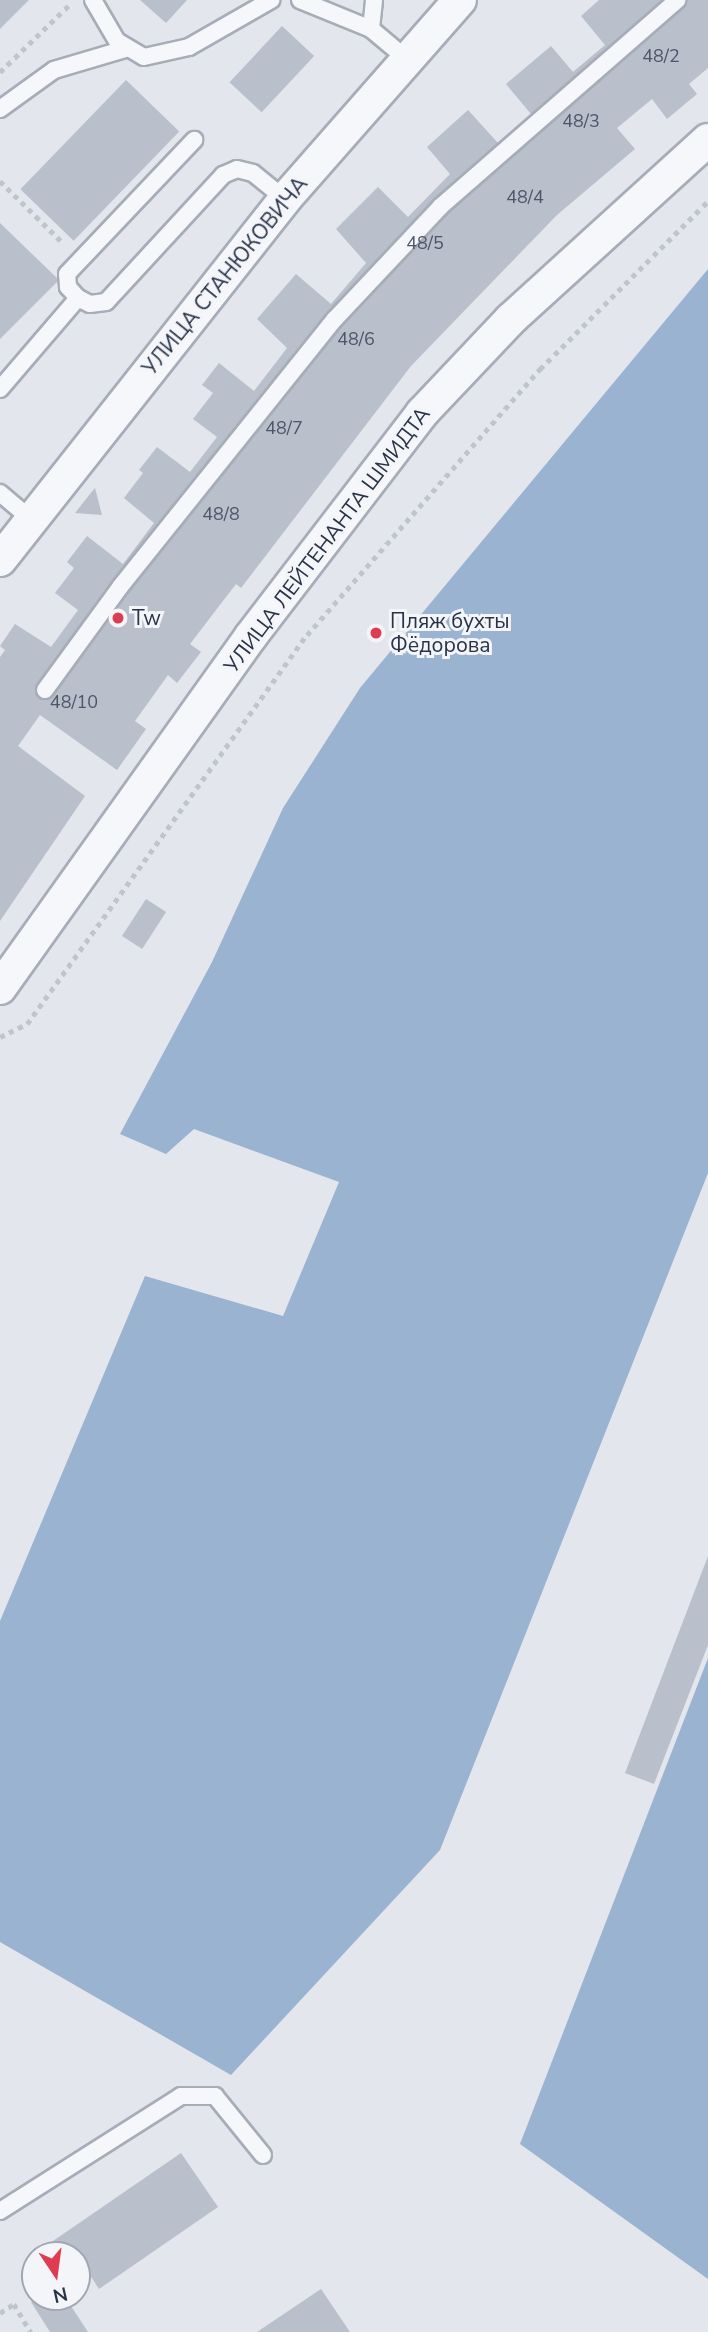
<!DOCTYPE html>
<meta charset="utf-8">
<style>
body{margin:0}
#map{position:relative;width:708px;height:2332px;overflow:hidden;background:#e3e6ec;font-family:"Nunito Sans",sans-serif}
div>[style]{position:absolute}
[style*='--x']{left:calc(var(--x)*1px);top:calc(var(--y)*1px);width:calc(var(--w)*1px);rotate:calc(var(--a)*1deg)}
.water>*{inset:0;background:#9ab3d0}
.building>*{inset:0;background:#b9bfcb;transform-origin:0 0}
.path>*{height:4.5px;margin-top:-2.25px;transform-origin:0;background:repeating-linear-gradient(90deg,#c0c4cb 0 5px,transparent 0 10px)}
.roads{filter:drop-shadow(2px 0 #a7adb7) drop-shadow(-2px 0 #a7adb7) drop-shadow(0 2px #a7adb7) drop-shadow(0 -2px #a7adb7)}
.service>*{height:16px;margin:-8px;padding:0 8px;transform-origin:8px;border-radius:8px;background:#f6f7fa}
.minor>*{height:32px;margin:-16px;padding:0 16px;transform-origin:16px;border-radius:16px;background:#f6f7fa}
.dots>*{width:19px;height:19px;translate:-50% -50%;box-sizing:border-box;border:4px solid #f3f5f9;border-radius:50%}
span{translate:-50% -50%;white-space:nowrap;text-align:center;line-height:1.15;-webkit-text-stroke:6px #f3f5f9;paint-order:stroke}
.number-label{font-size:18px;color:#4c5668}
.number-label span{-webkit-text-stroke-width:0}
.street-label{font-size:21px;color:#283347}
.poi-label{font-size:21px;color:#283347}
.left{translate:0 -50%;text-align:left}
.north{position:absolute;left:21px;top:2241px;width:70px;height:70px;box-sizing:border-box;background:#f3f5f9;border:2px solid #a2a7b2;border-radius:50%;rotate:167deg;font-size:19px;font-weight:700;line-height:28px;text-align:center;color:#283347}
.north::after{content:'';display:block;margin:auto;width:24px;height:32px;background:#dd3c51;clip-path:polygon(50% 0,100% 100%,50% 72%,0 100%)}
</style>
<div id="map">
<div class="water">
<i style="clip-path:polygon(708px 269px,708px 1173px,440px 1850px,231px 2075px,0 1942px,0 1621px,145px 1276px,283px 1316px,339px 1182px,194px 1129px,166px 1154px,120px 1134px,212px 962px,283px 808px,360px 688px)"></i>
<i style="clip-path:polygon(708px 1658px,708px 2279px,520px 2144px)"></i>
</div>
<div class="building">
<i style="clip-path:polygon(0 0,29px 0,0 29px)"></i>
<i style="clip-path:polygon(140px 0,187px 0,166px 23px)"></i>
<i style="clip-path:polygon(599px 0,708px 0,708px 68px,689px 84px,697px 94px,667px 119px,652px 99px,617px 128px,635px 149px,557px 215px,411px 366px,241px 588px,236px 584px,190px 644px,201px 652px,177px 683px,168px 675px,135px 721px,146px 729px,117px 770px,40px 715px,18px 746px,85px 796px,0 921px,0 657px,5px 650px,0 646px,15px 624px,51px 647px,78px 610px,55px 593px,74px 568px,67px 562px,87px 536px,123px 564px,154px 523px,124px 498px,143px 473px,139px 470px,157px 447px,190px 472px,217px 437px,193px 419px,213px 393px,202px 385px,219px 363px,254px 391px,287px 348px,257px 319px,296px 274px,331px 304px,366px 263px,336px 229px,378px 187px,408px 217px,450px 174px,427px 147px,468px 110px,498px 143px,531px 114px,506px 84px,551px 46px,573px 72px,605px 45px,581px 16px)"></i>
<i style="left:282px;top:26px;width:44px;height:77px;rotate:43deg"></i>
<i style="left:126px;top:80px;width:74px;height:152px;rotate:44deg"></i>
<i style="clip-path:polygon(0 223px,59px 280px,0 339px)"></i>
<i style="clip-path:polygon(95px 488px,102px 515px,75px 513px,90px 494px)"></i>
<i style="left:146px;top:899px;width:24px;height:44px;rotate:33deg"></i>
<i style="clip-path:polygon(708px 1556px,708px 1645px,654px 1784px,625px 1773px)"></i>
<i style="clip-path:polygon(181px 2153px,218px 2207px,99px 2289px,77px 2255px,63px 2255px,53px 2241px)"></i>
<i style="clip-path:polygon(321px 2289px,350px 2332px,257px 2332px)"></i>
<i style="clip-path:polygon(39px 2297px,65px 2297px,88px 2332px,50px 2332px,31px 2302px)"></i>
</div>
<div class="path">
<i style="--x:0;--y:72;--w:95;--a:-44.1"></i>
<i style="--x:0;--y:181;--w:87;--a:44.5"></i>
<i style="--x:0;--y:1037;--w:30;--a:-26"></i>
<i style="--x:27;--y:1024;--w:479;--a:-54.3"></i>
<i style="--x:307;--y:635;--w:354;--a:-48.8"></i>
<i style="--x:540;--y:369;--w:238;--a:-45"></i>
<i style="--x:0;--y:2313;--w:17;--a:-33"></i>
<i style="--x:14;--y:2304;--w:33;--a:59"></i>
</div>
<div class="roads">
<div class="service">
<i style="--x:93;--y:0;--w:48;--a:59.7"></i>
<i style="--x:117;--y:41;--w:31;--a:31"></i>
<i style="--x:144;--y:57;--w:46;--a:-12.5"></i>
<i style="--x:189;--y:47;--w:95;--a:-29.8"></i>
<i style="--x:300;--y:0;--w:77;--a:22.2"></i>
<i style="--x:371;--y:29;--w:48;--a:40"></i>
<i style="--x:371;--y:29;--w:29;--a:-84"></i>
<i style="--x:0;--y:109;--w:67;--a:-35.8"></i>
<i style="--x:54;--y:70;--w:74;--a:-16.5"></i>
<i style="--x:78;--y:298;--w:15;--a:-132"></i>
<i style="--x:68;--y:287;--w:13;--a:-94"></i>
<i style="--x:67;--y:274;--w:185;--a:-46.5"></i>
<i style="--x:0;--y:389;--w:120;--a:-49.4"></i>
<i style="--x:78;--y:298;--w:13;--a:27"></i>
<i style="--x:90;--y:304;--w:16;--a:-7"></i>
<i style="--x:106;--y:302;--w:173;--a:-47.3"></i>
<i style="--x:223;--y:175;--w:15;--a:-23"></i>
<i style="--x:237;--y:169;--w:16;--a:14"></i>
<i style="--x:253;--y:173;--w:41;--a:39.1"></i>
<i style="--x:0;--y:493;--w:42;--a:40.2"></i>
<i style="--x:45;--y:690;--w:127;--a:-53.9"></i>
<i style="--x:120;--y:587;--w:344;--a:-51.3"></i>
<i style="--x:335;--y:319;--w:154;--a:-46.8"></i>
<i style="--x:440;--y:207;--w:315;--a:-41.1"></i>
<i style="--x:0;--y:2211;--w:214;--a:-32.4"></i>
<i style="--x:181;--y:2096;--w:34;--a:0"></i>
<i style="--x:215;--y:2096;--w:76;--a:50.9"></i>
</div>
<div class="minor">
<i style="--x:0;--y:560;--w:460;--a:-51.7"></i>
<i style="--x:285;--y:199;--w:265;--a:-48.7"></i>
<i style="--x:0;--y:988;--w:432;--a:-54.5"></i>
<i style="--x:251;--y:636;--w:281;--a:-52.5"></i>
<i style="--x:422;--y:413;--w:129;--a:-46.6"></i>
<i style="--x:511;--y:319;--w:266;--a:-42.3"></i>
</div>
</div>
<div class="dots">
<i style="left:118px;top:618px;background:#dd3c51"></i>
<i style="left:376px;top:633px;background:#dd3c51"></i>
</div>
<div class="number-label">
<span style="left:661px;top:56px">48/2</span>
<span style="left:581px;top:121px">48/3</span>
<span style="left:525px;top:197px">48/4</span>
<span style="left:425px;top:243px">48/5</span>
<span style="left:356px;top:339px">48/6</span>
<span style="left:284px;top:428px">48/7</span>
<span style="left:221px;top:514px">48/8</span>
<span style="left:74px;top:702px">48/10</span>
</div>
<div class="street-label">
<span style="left:225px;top:276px;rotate:-51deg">УЛИЦА СТАНЮКОВИЧА</span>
<span style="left:327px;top:540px;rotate:-53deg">УЛИЦА ЛЕЙТЕНАНТА ШМИДТА</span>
</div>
<div class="poi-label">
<span class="left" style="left:132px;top:618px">Tw</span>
<span class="left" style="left:390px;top:633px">Пляж бухты<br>Фёдорова</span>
</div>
<div class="north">N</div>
</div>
